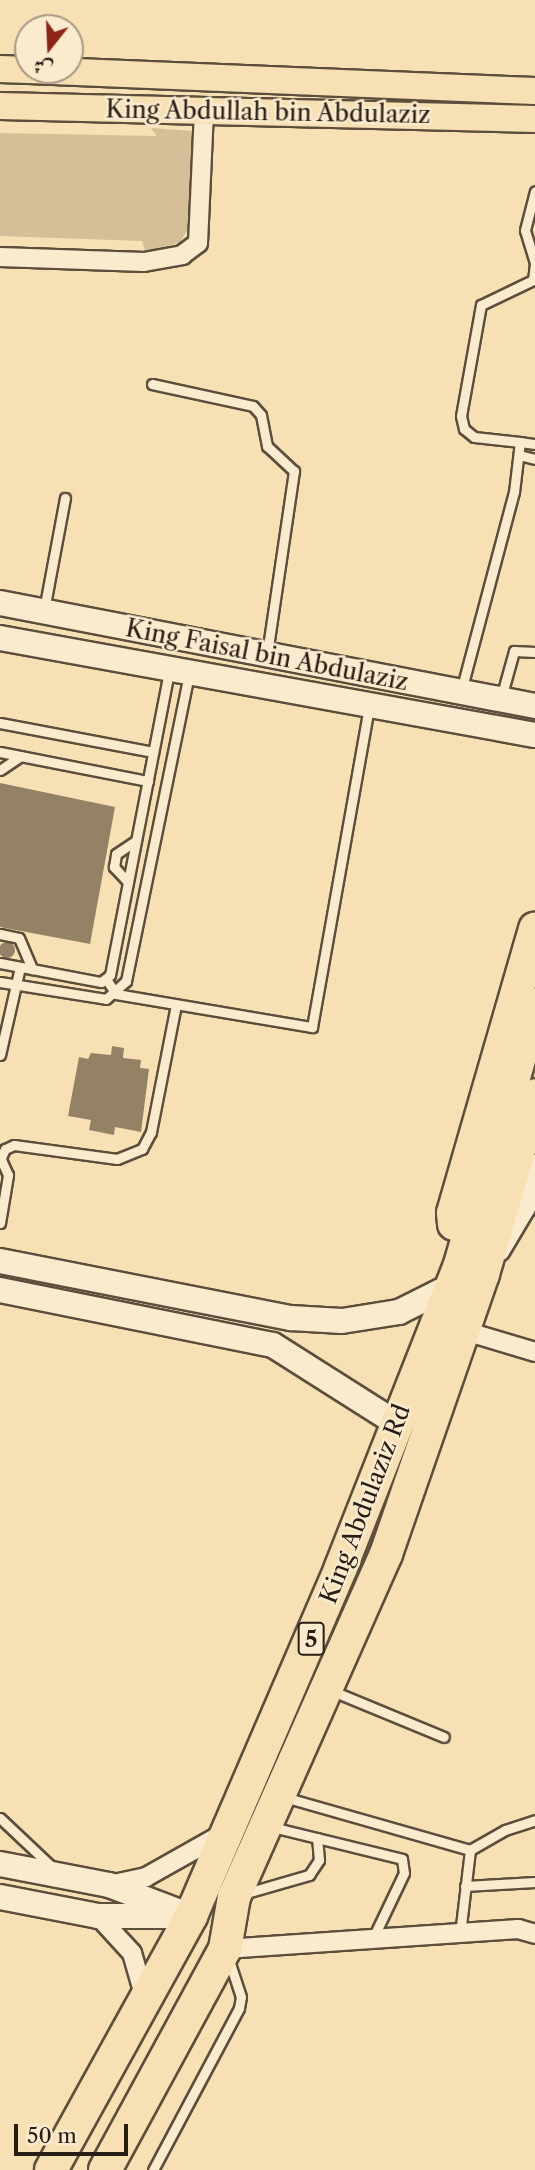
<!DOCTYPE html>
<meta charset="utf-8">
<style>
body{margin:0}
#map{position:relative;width:535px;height:2170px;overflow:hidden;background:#f7e0b4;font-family:"Libre Caslon Text",Amiri,serif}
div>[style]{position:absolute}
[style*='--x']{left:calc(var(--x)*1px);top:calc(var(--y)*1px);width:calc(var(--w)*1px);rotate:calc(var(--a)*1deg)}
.green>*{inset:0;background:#d4bf99}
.building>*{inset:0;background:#948267}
.round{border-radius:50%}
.roads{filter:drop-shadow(2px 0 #5c4e3c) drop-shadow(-2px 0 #5c4e3c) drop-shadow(0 2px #5c4e3c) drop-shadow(0 -2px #5c4e3c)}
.lane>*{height:9px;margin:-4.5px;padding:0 4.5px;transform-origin:4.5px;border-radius:4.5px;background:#faebce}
.street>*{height:18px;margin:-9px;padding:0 9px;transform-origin:9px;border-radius:9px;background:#faebce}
.secondary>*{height:24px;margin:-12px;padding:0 12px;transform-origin:12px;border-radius:12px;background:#faebce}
.primary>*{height:26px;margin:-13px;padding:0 13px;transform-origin:13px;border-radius:13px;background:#f7e0b4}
.highway>*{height:32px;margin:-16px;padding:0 16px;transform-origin:16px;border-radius:16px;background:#f7e0b4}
span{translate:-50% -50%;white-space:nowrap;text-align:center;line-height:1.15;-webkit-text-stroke:5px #faebce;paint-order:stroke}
.shield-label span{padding:2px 5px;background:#faebce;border:2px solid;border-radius:5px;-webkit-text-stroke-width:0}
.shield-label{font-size:23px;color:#281d14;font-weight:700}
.street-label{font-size:24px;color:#281d14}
.north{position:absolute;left:14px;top:14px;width:70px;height:70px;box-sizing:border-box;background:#faebce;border:2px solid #a69984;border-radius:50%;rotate:198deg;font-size:19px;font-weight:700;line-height:28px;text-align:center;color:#281d14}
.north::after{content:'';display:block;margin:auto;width:24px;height:32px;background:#8f2418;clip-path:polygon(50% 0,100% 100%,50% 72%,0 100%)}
.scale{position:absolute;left:14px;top:2124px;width:114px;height:32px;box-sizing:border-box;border:4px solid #281d14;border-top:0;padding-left:9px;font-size:21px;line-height:24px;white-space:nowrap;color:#281d14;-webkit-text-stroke:5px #faebce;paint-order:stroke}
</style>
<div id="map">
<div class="green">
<i style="clip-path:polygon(151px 128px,193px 131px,188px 229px,180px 242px,153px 252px,145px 250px,142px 241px,0 236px,0 133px,157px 136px)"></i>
</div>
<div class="building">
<i style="clip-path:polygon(0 783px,115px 807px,90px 944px,0 927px)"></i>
<i class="round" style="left:-1px;top:942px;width:16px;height:16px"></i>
<i style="clip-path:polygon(112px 1046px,124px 1048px,123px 1058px,141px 1060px,140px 1068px,149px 1069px,141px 1132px,115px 1127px,114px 1135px,89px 1130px,91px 1120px,68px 1116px,79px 1057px,88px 1059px,91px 1053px,111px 1055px)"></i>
</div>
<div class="roads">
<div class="lane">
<i style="--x:152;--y:384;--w:103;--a:12.3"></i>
<i style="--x:253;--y:406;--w:12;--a:48"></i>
<i style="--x:261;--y:415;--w:32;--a:79"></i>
<i style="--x:267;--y:446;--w:37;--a:43"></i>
<i style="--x:294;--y:471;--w:185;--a:98.4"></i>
<i style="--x:520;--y:442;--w:15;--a:8"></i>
<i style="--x:519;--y:455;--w:16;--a:14"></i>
<i style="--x:44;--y:610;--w:114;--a:-79.4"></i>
<i style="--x:461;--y:691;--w:206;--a:-75.1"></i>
<i style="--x:514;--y:492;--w:50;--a:-83.2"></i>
<i style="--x:520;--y:442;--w:46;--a:-173.8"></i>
<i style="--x:474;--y:437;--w:13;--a:-141"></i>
<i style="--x:464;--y:429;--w:13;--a:-103"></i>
<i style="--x:461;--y:416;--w:113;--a:-79.8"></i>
<i style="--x:481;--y:305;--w:58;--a:-25.7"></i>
<i style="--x:533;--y:280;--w:17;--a:-83"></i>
<i style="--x:535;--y:263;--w:34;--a:-107"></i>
<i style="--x:525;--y:230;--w:40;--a:-75.6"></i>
<i style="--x:501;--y:698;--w:49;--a:-74.5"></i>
<i style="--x:514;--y:651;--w:21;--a:3"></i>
<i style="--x:0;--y:723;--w:156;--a:10.7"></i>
<i style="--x:0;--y:752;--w:151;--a:11.1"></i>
<i style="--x:0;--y:770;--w:25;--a:-34"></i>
<i style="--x:128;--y:882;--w:21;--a:-133"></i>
<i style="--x:114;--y:867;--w:13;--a:-81"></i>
<i style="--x:116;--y:854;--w:23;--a:-34"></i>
<i style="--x:0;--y:934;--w:19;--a:12"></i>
<i style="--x:19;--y:938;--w:34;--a:67"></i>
<i style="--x:0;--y:963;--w:103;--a:10.7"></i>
<i style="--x:101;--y:982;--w:11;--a:-38"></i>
<i style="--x:110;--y:975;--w:309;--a:-79"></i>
<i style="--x:106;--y:979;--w:18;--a:56"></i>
<i style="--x:116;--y:994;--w:199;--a:9.6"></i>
<i style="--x:312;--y:1027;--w:326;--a:-79.9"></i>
<i style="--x:0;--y:982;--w:107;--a:9.1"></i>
<i style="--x:106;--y:999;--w:27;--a:-42"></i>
<i style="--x:126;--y:981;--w:313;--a:-78.4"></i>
<i style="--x:0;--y:1055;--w:90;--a:-77.2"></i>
<i style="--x:0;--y:1160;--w:12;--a:-66"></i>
<i style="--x:5;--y:1149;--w:10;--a:-24"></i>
<i style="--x:14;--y:1145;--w:104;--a:7.7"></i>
<i style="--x:117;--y:1159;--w:27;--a:-22"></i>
<i style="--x:142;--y:1149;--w:19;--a:-62"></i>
<i style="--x:151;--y:1132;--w:130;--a:-78.9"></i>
<i style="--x:0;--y:1223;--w:49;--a:-80.5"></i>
<i style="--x:8;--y:1175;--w:17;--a:-114"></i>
<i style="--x:330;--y:1690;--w:123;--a:22.4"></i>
<i style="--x:284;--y:1797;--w:193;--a:15.9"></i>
<i style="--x:0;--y:1818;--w:74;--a:43.4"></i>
<i style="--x:272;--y:1827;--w:134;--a:13.8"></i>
<i style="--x:402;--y:1859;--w:14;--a:82"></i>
<i style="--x:404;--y:1873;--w:74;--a:115.5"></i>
<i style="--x:465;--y:1886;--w:70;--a:-3.3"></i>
<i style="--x:243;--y:1894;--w:69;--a:-16.1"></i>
<i style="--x:309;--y:1875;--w:18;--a:-56"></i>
<i style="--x:319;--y:1860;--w:22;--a:-95"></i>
<i style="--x:460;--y:1934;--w:85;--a:-83.2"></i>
<i style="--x:470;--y:1850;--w:40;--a:-29.7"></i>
<i style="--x:505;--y:1830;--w:32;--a:-18"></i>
<i style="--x:153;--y:2170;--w:183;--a:-62"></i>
<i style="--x:239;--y:2008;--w:11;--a:-80"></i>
<i style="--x:241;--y:1997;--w:42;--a:-108"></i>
</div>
<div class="street">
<i style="--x:0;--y:257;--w:144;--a:2"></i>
<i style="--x:144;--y:262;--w:39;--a:-10"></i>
<i style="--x:182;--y:255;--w:20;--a:-37"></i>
<i style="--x:198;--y:243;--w:132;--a:-87.4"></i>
<i style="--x:465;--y:1331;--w:73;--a:16.7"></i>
<i style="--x:109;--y:1885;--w:38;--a:-12"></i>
<i style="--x:146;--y:1877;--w:90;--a:-29.4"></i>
<i style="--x:98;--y:1916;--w:50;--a:47.4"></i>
<i style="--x:132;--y:1953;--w:47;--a:73.9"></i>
<i style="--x:225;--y:1949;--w:294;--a:-3.9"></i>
<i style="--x:518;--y:1929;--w:18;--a:16"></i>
</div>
<div class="secondary">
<i style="--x:0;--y:603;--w:545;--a:10.9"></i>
<i style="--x:0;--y:638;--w:544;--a:10.28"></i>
<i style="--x:498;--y:1249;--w:49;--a:-59.2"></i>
<i style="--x:523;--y:1207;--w:42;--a:-73.3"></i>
<i style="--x:0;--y:1261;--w:297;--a:11.1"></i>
<i style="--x:291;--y:1318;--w:51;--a:3.4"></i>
<i style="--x:342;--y:1321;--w:58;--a:-9"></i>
<i style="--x:399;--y:1312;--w:58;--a:-26.6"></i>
<i style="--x:0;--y:1290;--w:278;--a:11.4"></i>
<i style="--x:273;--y:1345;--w:146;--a:32.4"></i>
<i style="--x:0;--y:1864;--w:111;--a:10.9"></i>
<i style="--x:109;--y:1885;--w:88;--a:20.7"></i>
<i style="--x:0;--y:1897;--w:100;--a:11"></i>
<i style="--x:98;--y:1916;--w:78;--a:0"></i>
</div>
<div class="primary">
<i style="--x:0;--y:69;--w:28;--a:2"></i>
<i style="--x:29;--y:70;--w:506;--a:2.38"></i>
<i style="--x:0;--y:106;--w:535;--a:1.39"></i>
</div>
<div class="highway">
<i style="--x:454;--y:1224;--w:11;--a:-95"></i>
<i style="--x:453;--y:1213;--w:296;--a:-73.9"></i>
<i style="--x:51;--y:2170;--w:290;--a:-61.1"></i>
<i style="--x:191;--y:1916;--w:380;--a:-66.7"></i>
<i style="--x:341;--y:1567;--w:321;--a:-68.5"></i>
<i style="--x:459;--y:1268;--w:274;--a:-73.9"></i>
<i style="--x:105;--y:2170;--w:251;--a:-61.5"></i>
<i style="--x:225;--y:1949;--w:53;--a:-80.2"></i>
<i style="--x:234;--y:1897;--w:375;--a:-66.1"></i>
<i style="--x:386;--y:1554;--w:296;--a:-70.9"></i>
<i style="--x:483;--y:1274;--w:186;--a:-73.8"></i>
</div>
</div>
<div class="shield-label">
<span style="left:311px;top:1639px">5</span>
</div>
<div class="street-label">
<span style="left:268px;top:112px;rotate:1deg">King Abdullah bin Abdulaziz</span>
<span style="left:267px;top:655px;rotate:11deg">King Faisal bin Abdulaziz</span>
<span style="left:365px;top:1504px;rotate:-69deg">King Abdulaziz Rd</span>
</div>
<div class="north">ش</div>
<div class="scale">50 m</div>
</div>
